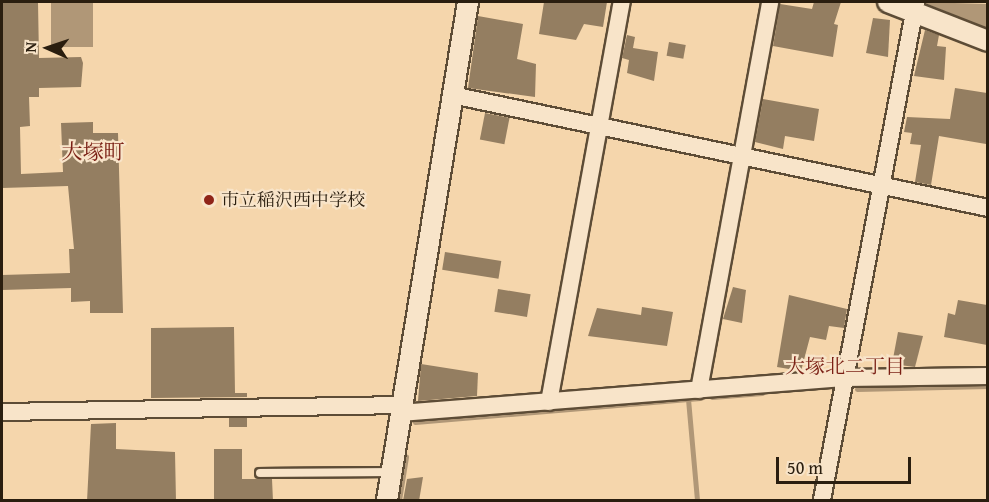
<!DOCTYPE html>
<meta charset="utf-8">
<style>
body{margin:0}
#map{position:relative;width:989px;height:502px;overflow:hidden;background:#f5d6ac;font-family:"Gentium Book Plus","Noto Serif JP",serif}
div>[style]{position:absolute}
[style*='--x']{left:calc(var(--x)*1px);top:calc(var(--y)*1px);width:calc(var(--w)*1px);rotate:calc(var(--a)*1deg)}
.water>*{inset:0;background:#b09777;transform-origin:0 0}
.stream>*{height:5px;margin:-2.5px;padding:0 2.5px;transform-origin:2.5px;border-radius:2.5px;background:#b09777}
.building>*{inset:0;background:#947e61;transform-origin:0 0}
.roads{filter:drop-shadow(2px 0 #5d4c36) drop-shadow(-2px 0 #5d4c36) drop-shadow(0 2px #5d4c36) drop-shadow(0 -2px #5d4c36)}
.service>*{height:8px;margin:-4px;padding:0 4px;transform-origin:4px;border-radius:4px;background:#f8e4c9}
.minor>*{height:16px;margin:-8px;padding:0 8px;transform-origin:8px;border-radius:8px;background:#f8e4c9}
.tertiary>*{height:20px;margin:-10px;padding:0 10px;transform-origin:10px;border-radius:10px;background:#f8e4c9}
.dots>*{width:16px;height:16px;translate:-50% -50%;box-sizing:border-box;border:3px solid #f8e4c9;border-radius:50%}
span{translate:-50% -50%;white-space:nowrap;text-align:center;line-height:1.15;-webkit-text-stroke:4.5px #f8e4c9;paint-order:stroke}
.poi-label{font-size:18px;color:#2a1e0f}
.left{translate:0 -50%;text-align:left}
.neighbourhood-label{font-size:20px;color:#7a1f14}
.quarter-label{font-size:21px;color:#7a1f14}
.frame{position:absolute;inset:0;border:3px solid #2a1e0f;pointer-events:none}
.north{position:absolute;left:18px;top:18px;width:60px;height:60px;-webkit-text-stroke:4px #f8e4c9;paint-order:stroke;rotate:273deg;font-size:16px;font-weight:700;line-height:24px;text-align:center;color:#2a1e0f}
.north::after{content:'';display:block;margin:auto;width:21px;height:27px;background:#2a1e0f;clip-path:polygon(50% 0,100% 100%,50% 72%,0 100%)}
.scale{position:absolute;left:776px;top:457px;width:135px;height:27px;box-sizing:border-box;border:3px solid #2a1e0f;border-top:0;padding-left:8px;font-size:18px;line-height:21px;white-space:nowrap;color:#2a1e0f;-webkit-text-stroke:4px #f8e4c9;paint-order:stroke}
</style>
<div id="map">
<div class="water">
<i style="left:51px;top:2px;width:42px;height:45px"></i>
<i style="clip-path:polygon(922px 2px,987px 4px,987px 28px)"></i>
</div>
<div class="stream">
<i style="--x:857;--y:389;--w:131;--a:-1.3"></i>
<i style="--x:712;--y:397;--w:50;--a:-4.6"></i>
<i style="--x:688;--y:399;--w:101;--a:84.9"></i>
<i style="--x:415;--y:422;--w:286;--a:-4.8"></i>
<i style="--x:399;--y:500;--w:44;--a:-80.8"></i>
</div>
<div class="building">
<i style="clip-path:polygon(2px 2px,38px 2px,39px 58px,81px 57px,83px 63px,81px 87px,39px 88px,39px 97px,29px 97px,30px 126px,20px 127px,21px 174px,63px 172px,61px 123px,93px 122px,93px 133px,118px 133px,123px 313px,90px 313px,90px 301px,71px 302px,71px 288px,2px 290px,2px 275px,70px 273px,69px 249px,74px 249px,68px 186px,2px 188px)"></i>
<i style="clip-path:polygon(544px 2px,607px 2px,603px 27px,584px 24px,576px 40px,539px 34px)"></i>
<i style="clip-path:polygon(814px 2px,841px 2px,834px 24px,838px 25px,833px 57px,773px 46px,780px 4px,812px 9px)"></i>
<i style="clip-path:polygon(478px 16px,523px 24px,517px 59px,536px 64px,535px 97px,468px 88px)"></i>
<i style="clip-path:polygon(873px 18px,890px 20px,888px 57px,866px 53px)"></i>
<i style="clip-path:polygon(925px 30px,939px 35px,937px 46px,946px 47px,944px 80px,914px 76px)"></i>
<i style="clip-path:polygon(627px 35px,635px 37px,633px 48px,658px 52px,654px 81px,627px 73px,629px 60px,622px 58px)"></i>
<i style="left:669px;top:42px;width:17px;height:14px;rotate:10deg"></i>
<i style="clip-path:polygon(955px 88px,987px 93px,986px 144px,939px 136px,931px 185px,915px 182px,921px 145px,910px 144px,912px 133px,904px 132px,907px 117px,950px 119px)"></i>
<i style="clip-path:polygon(763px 99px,819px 109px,814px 141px,785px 136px,783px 149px,755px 142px)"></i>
<i style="left:485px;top:113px;width:25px;height:27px;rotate:11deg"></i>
<i style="left:445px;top:252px;width:57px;height:18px;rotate:9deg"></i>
<i style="clip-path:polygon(733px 287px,746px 290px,742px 323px,723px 319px)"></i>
<i style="left:498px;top:289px;width:33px;height:23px;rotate:9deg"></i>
<i style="clip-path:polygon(789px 295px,847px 309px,844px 328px,829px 326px,826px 340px,810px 337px,801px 371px,777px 367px)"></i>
<i style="clip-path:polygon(958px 300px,987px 305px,987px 345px,944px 337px,948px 313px,955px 315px)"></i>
<i style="clip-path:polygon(642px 307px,673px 312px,667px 346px,588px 336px,597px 308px,641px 315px)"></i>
<i style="clip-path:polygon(234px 327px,235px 393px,247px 393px,247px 397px,151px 398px,151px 328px)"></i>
<i style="clip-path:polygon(898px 332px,923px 336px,915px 367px,892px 364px)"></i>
<i style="clip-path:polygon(421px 364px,478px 373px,477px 396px,418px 401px)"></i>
<i style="left:247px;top:418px;width:9px;height:18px;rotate:90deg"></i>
<i style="clip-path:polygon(116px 423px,116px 449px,175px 452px,176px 501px,87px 501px,91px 424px)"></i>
<i style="clip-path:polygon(214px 449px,242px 449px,242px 479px,272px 479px,273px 501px,214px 501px)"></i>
<i style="clip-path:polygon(423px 477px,419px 501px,403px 501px,407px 479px)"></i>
</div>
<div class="roads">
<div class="service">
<i style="--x:260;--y:473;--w:131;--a:-0.4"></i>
</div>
<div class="minor">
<i style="--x:452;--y:95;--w:548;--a:11.9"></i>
<i style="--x:699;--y:390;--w:394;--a:-79.6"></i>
<i style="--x:549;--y:402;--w:407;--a:-79.7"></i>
<i style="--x:2;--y:412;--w:400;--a:-1"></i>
<i style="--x:400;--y:413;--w:445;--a:-4.5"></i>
<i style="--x:844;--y:378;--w:144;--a:-0.8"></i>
<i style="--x:822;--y:500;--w:507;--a:-79.31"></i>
</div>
<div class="tertiary">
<i style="--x:888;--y:2;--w:107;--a:21.3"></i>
<i style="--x:387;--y:500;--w:505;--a:-80.76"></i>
</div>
</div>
<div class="dots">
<i style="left:209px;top:200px;background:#8f2418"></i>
</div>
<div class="poi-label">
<span class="left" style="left:221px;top:200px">市立稲沢西中学校</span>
</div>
<div class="neighbourhood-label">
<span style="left:845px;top:365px">大塚北二丁目</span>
</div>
<div class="quarter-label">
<span style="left:93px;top:152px">大塚町</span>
</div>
<div class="frame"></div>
<div class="north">N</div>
<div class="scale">50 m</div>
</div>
